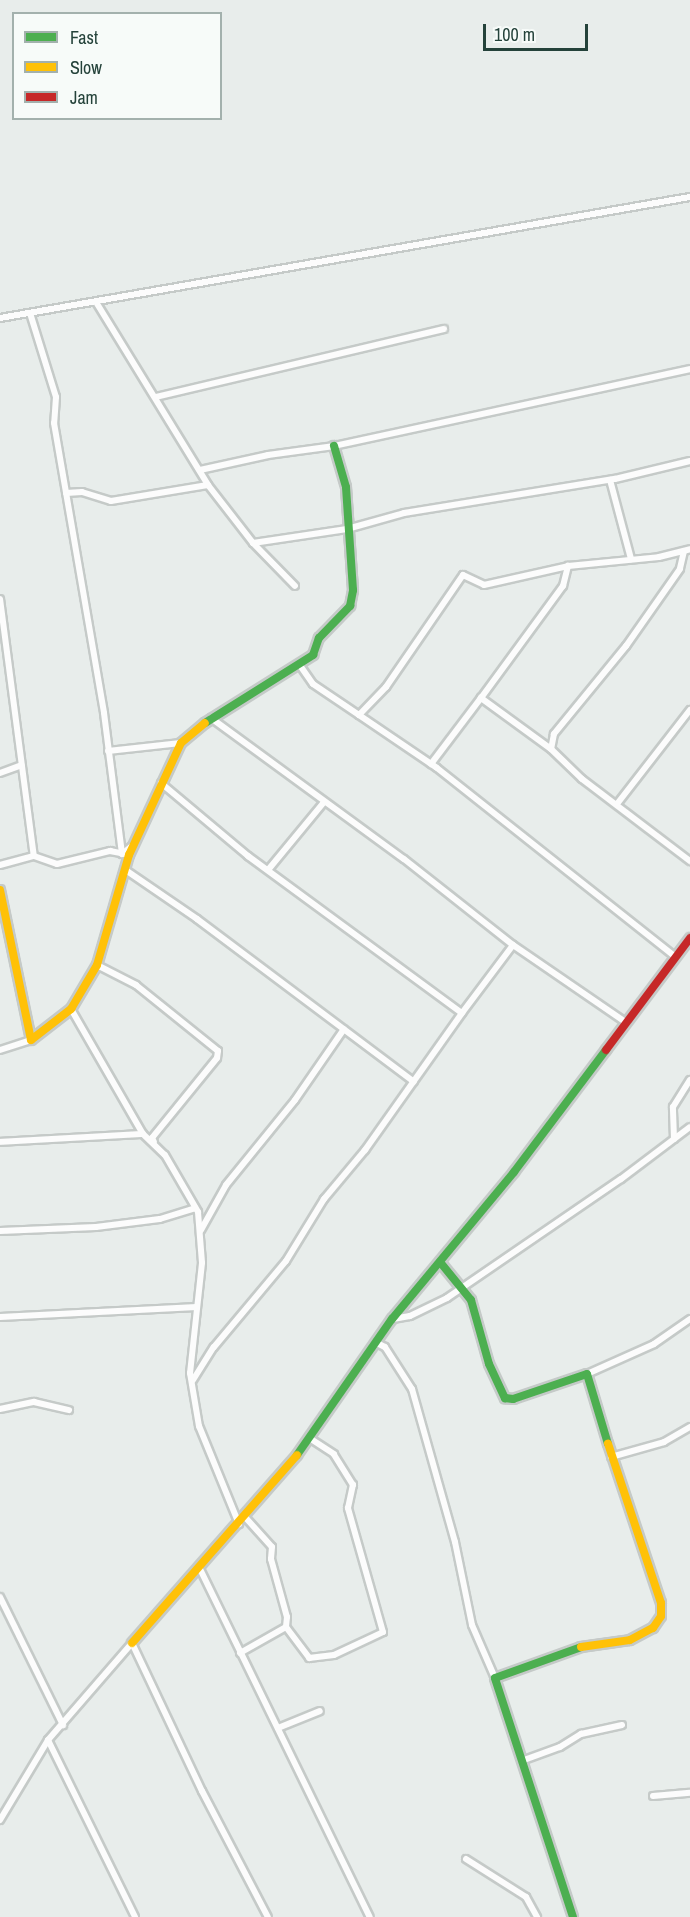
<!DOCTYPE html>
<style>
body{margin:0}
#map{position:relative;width:690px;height:1917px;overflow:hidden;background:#e8edeb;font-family:"Archivo Narrow",sans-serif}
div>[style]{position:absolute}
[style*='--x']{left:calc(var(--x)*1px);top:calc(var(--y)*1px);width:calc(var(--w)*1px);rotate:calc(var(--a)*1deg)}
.roads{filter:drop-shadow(2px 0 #c5cac8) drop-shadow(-2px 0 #c5cac8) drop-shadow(0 2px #c5cac8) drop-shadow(0 -2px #c5cac8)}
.street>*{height:6px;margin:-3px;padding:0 3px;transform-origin:3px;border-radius:3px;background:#fcfcfc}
.fast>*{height:8px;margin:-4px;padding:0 4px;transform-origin:4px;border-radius:4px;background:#4caf50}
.slow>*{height:8px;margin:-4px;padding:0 4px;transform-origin:4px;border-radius:4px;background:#ffc107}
.jam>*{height:8px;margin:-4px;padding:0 4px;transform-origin:4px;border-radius:4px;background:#c62828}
span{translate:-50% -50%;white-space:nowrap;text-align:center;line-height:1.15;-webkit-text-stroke:5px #f7fbf9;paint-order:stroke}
.legend{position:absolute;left:12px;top:12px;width:210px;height:108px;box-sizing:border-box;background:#f7fbf9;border:2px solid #a3b1ad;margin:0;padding:8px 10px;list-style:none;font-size:18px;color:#24423a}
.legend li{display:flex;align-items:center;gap:12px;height:30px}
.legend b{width:30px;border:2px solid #a3b1ad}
.scale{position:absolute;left:483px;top:24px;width:105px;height:27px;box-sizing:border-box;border:3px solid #24423a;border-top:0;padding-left:8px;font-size:18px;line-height:21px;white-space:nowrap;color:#24423a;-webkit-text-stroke:4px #f7fbf9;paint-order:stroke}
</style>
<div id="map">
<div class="roads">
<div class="street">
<i style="--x:96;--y:302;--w:215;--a:58.5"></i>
<i style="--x:208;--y:485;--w:73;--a:52.2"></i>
<i style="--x:253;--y:543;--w:60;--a:45.7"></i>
<i style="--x:30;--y:313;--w:88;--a:72.8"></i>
<i style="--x:56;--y:397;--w:26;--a:94"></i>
<i style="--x:54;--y:423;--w:294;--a:80.2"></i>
<i style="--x:104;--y:713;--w:142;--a:82.7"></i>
<i style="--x:122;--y:854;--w:13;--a:-39"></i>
<i style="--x:0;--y:318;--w:701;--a:-9.95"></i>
<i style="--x:156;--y:397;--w:296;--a:-13.3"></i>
<i style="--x:200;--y:470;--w:70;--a:-12.4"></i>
<i style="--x:268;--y:455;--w:67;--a:-7.8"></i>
<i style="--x:334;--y:446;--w:364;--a:-12.2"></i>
<i style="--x:610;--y:480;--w:82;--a:75.1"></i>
<i style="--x:66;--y:493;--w:16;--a:-4"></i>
<i style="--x:82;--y:492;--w:30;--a:17"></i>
<i style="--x:111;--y:501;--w:98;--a:-9.4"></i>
<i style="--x:253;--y:543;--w:95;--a:-8.5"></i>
<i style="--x:347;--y:529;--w:59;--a:-15.7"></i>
<i style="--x:404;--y:513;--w:214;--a:-9.2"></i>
<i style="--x:615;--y:479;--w:77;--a:-13.5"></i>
<i style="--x:684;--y:551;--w:18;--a:103"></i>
<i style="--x:680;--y:569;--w:94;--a:125"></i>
<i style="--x:626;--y:646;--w:114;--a:129.3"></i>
<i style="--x:554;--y:734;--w:15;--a:101"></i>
<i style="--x:551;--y:749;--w:43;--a:44.1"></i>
<i style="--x:582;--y:779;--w:136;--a:37.2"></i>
<i style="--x:0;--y:599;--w:259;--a:82.5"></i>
<i style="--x:34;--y:856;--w:24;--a:19"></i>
<i style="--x:57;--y:864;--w:55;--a:-13.8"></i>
<i style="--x:110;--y:851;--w:15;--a:11"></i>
<i style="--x:299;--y:664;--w:24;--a:55"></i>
<i style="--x:313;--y:684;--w:55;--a:34"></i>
<i style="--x:359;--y:715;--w:39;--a:-46"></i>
<i style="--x:386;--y:687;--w:136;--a:-55.5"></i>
<i style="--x:463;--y:575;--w:23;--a:25"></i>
<i style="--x:484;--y:585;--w:86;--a:-12.7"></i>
<i style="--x:568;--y:566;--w:91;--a:-5.6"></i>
<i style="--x:659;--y:557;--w:32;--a:-14"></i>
<i style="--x:359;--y:715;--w:94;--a:34.2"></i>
<i style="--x:437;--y:768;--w:303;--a:38.4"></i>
<i style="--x:211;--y:718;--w:239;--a:36.2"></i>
<i style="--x:404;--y:859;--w:139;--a:38.3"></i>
<i style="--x:551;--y:749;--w:87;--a:-143.9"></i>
<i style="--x:481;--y:698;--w:139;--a:-53.8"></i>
<i style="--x:563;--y:586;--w:21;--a:-76"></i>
<i style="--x:108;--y:751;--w:73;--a:-6.3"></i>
<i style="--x:431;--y:764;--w:83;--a:-52.9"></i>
<i style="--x:0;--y:773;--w:23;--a:-20"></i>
<i style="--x:161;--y:783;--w:114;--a:40"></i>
<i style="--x:248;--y:856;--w:265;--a:36.3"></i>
<i style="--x:462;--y:1013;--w:85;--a:-53.1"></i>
<i style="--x:513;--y:945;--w:138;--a:34.4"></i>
<i style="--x:617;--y:804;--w:119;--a:-52.2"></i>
<i style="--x:0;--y:865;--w:35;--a:-15"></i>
<i style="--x:268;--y:870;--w:88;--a:-50.5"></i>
<i style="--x:127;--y:871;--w:85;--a:34.4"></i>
<i style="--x:197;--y:919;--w:271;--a:36.9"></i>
<i style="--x:97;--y:965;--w:44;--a:27.1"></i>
<i style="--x:136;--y:985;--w:105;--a:38.8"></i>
<i style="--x:218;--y:1051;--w:7;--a:98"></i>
<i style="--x:217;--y:1058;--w:103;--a:129.1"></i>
<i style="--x:152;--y:1138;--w:4;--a:63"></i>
<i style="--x:71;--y:1009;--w:144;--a:60.1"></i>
<i style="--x:143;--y:1134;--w:30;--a:44"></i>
<i style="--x:165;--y:1155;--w:66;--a:59.9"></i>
<i style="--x:198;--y:1212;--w:51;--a:85.5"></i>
<i style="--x:202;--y:1263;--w:111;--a:96.2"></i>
<i style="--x:190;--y:1373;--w:54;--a:80.4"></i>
<i style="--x:199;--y:1426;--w:106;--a:67.8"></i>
<i style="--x:0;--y:1050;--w:33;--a:-18"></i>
<i style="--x:674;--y:1139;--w:32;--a:-92"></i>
<i style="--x:673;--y:1107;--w:32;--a:-58"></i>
<i style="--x:0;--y:1142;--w:143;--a:-3.2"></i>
<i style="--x:201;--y:1230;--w:51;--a:-60.9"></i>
<i style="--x:226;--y:1185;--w:109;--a:-50.9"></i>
<i style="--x:295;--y:1100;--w:86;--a:-55.4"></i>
<i style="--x:0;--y:1231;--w:96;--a:-2.4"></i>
<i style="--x:96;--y:1227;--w:64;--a:-7.1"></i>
<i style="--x:160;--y:1219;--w:37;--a:-17"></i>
<i style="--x:0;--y:1317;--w:197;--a:-2.9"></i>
<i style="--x:393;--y:1319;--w:17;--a:-10"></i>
<i style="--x:410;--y:1316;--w:41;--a:-25.9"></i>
<i style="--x:447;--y:1298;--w:211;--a:-34.4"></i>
<i style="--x:621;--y:1179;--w:86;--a:-37"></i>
<i style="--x:375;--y:1342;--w:11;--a:27"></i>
<i style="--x:385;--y:1347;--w:50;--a:57.3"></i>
<i style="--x:412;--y:1389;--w:159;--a:74.3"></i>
<i style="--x:455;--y:1542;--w:85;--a:78.4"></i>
<i style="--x:472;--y:1625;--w:58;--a:66.5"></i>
<i style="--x:587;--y:1374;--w:73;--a:-24.1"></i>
<i style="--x:654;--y:1344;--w:44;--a:-34.8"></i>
<i style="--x:193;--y:1380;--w:39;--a:-58"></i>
<i style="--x:214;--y:1347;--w:112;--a:-50.1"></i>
<i style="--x:286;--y:1261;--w:73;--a:-58.5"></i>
<i style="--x:324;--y:1199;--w:64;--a:-50.1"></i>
<i style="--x:365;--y:1150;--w:168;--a:-54.7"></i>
<i style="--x:0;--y:1409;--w:35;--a:-12"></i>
<i style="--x:34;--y:1402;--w:36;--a:13"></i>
<i style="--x:611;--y:1457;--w:55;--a:-15.8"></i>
<i style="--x:664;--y:1442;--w:30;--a:-30"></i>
<i style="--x:245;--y:1517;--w:40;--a:48"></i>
<i style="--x:272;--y:1547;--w:12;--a:95"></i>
<i style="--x:271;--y:1559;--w:60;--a:74.6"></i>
<i style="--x:287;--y:1617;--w:10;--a:96"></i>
<i style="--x:200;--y:1569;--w:387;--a:64"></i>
<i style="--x:0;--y:1597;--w:143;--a:63.8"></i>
<i style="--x:240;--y:1653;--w:53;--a:-29.5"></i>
<i style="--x:286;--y:1627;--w:39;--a:53"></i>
<i style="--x:309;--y:1658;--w:25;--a:-7"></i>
<i style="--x:334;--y:1655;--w:54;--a:-25.1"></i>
<i style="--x:383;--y:1632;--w:129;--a:-105.8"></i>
<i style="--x:348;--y:1508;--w:24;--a:-78"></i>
<i style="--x:353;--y:1485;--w:36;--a:-122"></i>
<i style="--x:334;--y:1454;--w:27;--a:-147"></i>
<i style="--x:278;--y:1728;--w:45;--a:-22"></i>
<i style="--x:48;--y:1740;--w:197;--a:63.8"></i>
<i style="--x:524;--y:1760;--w:38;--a:-20"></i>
<i style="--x:560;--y:1747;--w:25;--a:-32"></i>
<i style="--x:581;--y:1734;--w:42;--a:-12.4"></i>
<i style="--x:653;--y:1796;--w:37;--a:-5"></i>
<i style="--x:0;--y:1820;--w:93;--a:-59"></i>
<i style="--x:48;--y:1740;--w:128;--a:-49.1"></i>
<i style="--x:132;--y:1643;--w:164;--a:64.7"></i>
<i style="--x:202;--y:1791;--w:142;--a:62.4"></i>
<i style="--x:466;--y:1859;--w:71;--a:32.3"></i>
<i style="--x:526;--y:1897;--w:23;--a:61"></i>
</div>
<div class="fast">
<i style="--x:205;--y:723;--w:128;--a:-32.2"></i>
<i style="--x:313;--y:655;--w:18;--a:-71"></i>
<i style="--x:319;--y:638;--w:45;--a:-45.9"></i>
<i style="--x:350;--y:606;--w:16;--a:-79"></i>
<i style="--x:353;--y:590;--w:103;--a:-93.9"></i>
<i style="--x:346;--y:487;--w:43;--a:-106.3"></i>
<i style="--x:440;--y:1262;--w:49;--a:50.8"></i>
<i style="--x:471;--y:1300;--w:66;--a:74.3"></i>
<i style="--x:489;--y:1364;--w:38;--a:65"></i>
<i style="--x:505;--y:1398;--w:8;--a:7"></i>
<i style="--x:513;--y:1399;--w:78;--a:-18.7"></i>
<i style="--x:587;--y:1374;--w:73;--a:73.3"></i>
<i style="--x:297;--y:1455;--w:166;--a:-55.1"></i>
<i style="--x:392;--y:1319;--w:191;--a:-50.3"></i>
<i style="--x:514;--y:1172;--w:153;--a:-53"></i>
<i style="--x:573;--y:1917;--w:251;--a:-108.1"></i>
<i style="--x:495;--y:1678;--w:91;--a:-19.8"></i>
</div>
<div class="slow">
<i style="--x:0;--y:890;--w:153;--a:78.3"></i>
<i style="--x:31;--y:1040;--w:51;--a:-37.8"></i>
<i style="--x:71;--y:1009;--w:51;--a:-59.4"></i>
<i style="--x:97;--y:965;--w:115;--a:-73.8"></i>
<i style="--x:129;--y:855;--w:123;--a:-65.1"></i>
<i style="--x:181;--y:743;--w:31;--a:-40"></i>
<i style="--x:132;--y:1643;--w:250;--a:-48.7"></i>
<i style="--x:581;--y:1647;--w:49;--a:-8.1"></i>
<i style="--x:630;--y:1640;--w:26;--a:-28"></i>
<i style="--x:653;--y:1628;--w:14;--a:-56"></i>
<i style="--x:661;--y:1616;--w:13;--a:-90"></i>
<i style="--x:661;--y:1603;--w:168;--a:-108.4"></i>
</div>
<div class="jam">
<i style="--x:606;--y:1050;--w:140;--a:-53.1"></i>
</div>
</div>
<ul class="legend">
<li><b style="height:8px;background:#4caf50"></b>Fast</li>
<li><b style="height:8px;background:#ffc107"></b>Slow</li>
<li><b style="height:8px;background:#c62828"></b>Jam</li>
</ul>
<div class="scale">100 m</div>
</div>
